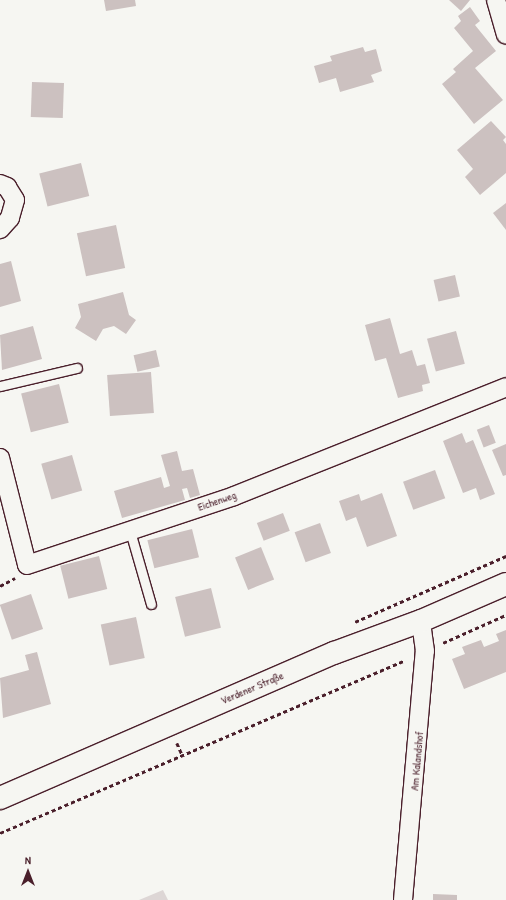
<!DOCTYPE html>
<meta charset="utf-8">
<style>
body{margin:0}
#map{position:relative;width:506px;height:900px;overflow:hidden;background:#f6f6f2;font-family:"Patrick Hand",sans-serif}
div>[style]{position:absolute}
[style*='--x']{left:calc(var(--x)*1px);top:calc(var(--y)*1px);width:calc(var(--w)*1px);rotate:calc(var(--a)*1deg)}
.green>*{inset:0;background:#ddd6d5}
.building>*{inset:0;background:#ccc1c0;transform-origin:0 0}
.path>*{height:2.5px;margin-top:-1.25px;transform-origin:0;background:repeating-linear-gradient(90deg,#4a1f2b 0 4px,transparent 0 7px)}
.roads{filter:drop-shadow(1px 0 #4a1f2b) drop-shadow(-1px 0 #4a1f2b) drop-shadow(0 1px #4a1f2b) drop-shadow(0 -1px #4a1f2b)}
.lane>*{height:9px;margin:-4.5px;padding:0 4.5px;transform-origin:4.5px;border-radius:4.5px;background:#f6f6f2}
.street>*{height:18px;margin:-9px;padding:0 9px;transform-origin:9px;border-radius:9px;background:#f6f6f2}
.primary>*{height:22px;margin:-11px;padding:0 11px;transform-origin:11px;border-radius:11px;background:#f6f6f2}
span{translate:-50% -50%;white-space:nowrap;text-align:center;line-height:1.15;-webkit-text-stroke:3.5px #f6f6f2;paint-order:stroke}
.street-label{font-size:11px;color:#4a1f2b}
.north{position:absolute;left:8px;top:852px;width:40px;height:40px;-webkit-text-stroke:3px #f6f6f2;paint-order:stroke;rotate:0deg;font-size:11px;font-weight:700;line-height:16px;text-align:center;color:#4a1f2b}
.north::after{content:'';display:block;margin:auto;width:14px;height:18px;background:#4a1f2b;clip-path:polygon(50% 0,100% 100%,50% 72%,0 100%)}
</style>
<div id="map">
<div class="green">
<i style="clip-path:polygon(163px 890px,168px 900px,139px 900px)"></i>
</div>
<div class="building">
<i style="clip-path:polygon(104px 0,135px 0,136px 6px,106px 11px)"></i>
<i style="clip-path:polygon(449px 0,470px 0,461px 11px)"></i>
<i style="clip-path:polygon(470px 7px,480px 21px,475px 25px,496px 51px,475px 68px,503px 100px,474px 124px,442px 84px,456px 72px,453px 69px,473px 51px,454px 28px,461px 21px,458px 16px)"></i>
<i style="clip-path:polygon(363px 47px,365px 52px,376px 49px,382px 71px,371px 75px,374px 82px,340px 92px,336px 78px,319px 83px,314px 66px,332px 61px,330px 56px)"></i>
<i style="left:32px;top:82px;width:32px;height:35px;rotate:2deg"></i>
<i style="clip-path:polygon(491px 121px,506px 137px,503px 140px,506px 144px,506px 173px,480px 195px,465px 177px,473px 169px,457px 150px)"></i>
<i style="left:81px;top:163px;width:34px;height:43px;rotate:76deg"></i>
<i style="clip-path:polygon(506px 203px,506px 230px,493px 213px)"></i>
<i style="left:116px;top:225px;width:44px;height:40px;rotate:78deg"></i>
<i style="clip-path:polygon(11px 261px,21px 301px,0 307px,0 264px)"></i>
<i style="left:455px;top:275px;width:22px;height:22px;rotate:77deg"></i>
<i style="clip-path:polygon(123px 292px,129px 315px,136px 320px,126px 334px,114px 326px,103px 329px,96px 341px,75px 328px,81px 317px,78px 304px)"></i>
<i style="clip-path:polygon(390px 318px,400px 354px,412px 350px,417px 366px,425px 364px,430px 383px,422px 385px,423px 391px,398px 398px,386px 358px,375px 361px,365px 325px)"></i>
<i style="clip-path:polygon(33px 326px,42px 359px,2px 370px,0 335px)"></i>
<i style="left:456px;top:331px;width:34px;height:30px;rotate:75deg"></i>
<i style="left:156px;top:350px;width:17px;height:23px;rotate:77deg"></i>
<i style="left:151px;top:372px;width:41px;height:44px;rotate:86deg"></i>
<i style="left:59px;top:384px;width:40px;height:39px;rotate:76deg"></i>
<i style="left:489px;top:425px;width:19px;height:13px;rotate:69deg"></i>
<i style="clip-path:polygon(462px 433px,466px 443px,473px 440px,495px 494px,480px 500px,476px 488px,463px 493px,443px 441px)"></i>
<i style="clip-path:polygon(506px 444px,506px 475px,503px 476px,492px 450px)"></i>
<i style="clip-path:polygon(177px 451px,182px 471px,193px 469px,200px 495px,190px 498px,187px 488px,182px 489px,185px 500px,122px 518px,114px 491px,161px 477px,164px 488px,170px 486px,161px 455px)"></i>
<i style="left:72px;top:455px;width:37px;height:32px;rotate:74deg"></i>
<i style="left:435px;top:470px;width:30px;height:34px;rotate:70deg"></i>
<i style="clip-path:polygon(382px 493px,397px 536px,367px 547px,356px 517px,346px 521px,339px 501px,359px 494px,361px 501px)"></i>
<i style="left:283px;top:513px;width:19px;height:28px;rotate:69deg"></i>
<i style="left:320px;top:523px;width:32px;height:27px;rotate:70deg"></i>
<i style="left:192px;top:529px;width:29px;height:46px;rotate:76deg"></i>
<i style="left:261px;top:547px;width:35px;height:28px;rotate:68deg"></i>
<i style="left:99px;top:556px;width:34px;height:40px;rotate:76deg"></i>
<i style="left:211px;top:588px;width:41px;height:37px;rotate:76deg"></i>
<i style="left:31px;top:594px;width:37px;height:33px;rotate:71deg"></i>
<i style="left:136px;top:617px;width:42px;height:36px;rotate:78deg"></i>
<i style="clip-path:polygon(506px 630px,506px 672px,464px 689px,452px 659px,465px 654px,462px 647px,481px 640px,484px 647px,499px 641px,496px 634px)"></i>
<i style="clip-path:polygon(37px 652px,51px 704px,3px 718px,0 678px,29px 670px,25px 655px)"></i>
<i style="clip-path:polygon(433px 894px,457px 895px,457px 900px,433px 900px)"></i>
</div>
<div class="path">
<i style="--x:0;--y:586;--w:17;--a:-28"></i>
<i style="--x:355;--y:622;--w:165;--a:-23.6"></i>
<i style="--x:443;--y:643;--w:69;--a:-24"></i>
<i style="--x:177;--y:743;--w:12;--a:66"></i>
<i style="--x:0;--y:833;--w:440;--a:-23.1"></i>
</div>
<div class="roads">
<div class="lane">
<i style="--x:0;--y:386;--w:79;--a:-13.2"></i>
<i style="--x:130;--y:531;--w:76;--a:74"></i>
</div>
<div class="street">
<i style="--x:496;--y:0;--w:36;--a:74"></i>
<i style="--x:0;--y:184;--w:8;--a:23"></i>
<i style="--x:7;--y:187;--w:15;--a:58"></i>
<i style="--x:15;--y:200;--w:19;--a:106"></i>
<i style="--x:10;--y:218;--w:15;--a:132"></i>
<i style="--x:0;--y:458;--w:110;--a:75.8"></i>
<i style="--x:27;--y:565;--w:218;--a:-18.4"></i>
<i style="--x:234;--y:496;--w:293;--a:-21.8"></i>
<i style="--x:403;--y:900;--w:250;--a:-85"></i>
<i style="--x:425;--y:651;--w:30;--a:-98"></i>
</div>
<div class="primary">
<i style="--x:0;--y:798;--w:364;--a:-23.5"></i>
<i style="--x:334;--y:653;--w:93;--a:-20.2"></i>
<i style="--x:421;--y:621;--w:93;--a:-23.5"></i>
</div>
</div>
<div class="street-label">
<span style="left:217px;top:501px;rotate:-19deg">Eichenweg</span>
<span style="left:252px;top:688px;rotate:-23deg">Verdener Straße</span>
<span style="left:417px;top:761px;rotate:-85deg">Am Kalandshof</span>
</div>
<div class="north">N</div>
</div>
